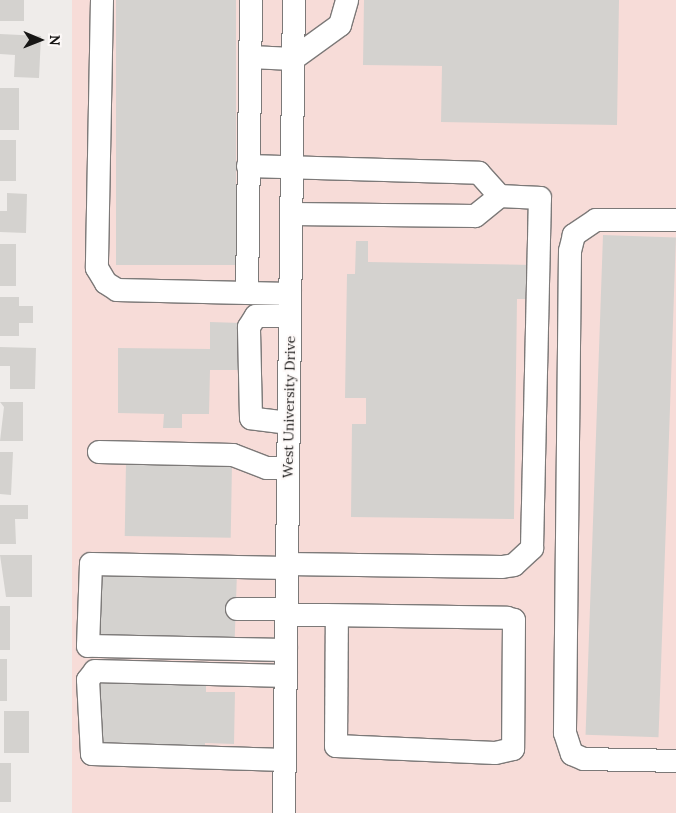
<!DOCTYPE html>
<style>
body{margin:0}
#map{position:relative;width:676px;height:813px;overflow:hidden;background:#efecea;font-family:Lora,serif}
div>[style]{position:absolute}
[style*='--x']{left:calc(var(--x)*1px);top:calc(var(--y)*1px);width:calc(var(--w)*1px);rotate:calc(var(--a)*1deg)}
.industrial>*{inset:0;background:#f7dcd8;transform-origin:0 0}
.building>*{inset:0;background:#d4d2cf;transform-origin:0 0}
.roads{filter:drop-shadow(1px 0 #7c7978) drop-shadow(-1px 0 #7c7978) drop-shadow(0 1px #7c7978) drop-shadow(0 -1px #7c7978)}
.minor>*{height:22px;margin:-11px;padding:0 11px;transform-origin:11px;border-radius:11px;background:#fff}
span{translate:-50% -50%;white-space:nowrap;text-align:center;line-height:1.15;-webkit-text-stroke:4px #fdf9f8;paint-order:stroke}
.street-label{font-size:14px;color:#171615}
.north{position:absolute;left:15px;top:15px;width:50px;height:50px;-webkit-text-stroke:4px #fdf9f8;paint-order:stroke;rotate:91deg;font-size:14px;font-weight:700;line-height:20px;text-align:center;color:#171615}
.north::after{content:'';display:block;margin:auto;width:18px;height:22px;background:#171615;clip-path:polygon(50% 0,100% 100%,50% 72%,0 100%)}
</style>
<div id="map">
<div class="industrial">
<i style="left:72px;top:0;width:604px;height:813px"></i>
</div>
<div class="building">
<i style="left:0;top:0;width:24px;height:21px"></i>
<i style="left:116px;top:0;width:120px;height:265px"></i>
<i style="clip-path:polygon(364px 0,619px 0,617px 125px,441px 122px,442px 66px,363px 65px)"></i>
<i style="clip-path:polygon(0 34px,41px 36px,39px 78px,14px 77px,15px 55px,0 54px)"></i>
<i style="left:0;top:88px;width:19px;height:42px"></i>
<i style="left:0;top:140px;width:16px;height:41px"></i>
<i style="clip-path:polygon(7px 193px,27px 194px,26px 233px,0 232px,0 211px,7px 211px)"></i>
<i style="left:603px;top:235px;width:73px;height:500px;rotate:2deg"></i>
<i style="clip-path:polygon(356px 241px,368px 241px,368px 262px,532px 265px,532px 299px,517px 299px,514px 519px,351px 517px,352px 424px,366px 424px,366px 398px,345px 398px,347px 274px,355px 274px)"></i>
<i style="left:0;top:244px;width:16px;height:42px"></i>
<i style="clip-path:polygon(0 297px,19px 297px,19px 306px,33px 306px,33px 323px,19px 323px,19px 336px,0 336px)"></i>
<i style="clip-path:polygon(210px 322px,241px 323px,241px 370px,210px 370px,209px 414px,182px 414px,182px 428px,163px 428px,164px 414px,118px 413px,118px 348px,210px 349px)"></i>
<i style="clip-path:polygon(0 347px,36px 348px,35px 389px,10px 389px,10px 366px,0 366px)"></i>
<i style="clip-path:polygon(0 402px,23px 402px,23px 441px,0 441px,4px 407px)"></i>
<i style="clip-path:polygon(0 452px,13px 452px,11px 495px,0 494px)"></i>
<i style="left:126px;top:463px;width:106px;height:73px;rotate:1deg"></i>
<i style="clip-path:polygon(0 505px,28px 505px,28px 519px,15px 519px,16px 544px,0 544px)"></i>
<i style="clip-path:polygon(0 555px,32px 555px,32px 597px,6px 597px)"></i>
<i style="left:101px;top:570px;width:136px;height:73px;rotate:2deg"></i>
<i style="left:0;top:606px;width:10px;height:44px"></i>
<i style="left:7px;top:659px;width:42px;height:7px;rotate:90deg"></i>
<i style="clip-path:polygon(100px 679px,206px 681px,206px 692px,235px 692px,234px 744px,205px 743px,205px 754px,98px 752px)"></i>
<i style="left:4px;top:711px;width:25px;height:42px"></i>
<i style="left:0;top:763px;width:11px;height:39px"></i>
</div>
<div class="roads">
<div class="minor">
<i style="--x:102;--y:0;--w:268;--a:91.1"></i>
<i style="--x:97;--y:268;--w:17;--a:59"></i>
<i style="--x:106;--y:283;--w:13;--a:32"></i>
<i style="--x:117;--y:290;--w:173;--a:1.3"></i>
<i style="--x:250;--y:57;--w:43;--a:2.7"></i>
<i style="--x:293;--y:59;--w:58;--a:-35.9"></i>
<i style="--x:340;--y:25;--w:26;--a:-74"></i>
<i style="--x:248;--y:166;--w:231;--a:1.7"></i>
<i style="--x:479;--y:173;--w:31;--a:48"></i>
<i style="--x:500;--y:196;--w:32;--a:141"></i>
<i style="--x:475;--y:216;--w:184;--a:-179.4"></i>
<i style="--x:676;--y:220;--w:80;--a:180"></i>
<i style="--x:596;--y:220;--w:27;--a:146"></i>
<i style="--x:574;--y:235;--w:16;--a:104"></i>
<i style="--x:570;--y:251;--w:482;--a:90.6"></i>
<i style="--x:565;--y:733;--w:22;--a:72"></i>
<i style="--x:572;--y:754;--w:13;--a:23"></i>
<i style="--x:584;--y:759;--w:92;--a:1.2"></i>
<i style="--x:247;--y:293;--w:293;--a:-89.2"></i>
<i style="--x:289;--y:423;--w:38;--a:-173"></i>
<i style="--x:251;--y:418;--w:91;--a:-91.3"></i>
<i style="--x:249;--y:327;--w:13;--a:-58"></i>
<i style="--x:256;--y:316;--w:34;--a:0"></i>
<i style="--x:99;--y:452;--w:134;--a:1.3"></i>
<i style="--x:233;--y:455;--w:36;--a:21"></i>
<i style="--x:267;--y:468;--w:21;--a:0"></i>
<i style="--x:287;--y:564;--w:215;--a:0.8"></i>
<i style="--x:502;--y:567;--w:12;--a:-9"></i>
<i style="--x:514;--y:565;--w:25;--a:-43"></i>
<i style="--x:532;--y:548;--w:350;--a:-88.7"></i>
<i style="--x:540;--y:198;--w:40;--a:-177.1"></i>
<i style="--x:237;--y:609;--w:50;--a:0"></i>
<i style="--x:286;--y:615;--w:40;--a:0"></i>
<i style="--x:326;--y:615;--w:181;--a:0.9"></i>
<i style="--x:507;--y:618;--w:7;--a:16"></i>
<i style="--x:514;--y:620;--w:129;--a:90.4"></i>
<i style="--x:513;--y:749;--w:18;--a:167"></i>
<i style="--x:495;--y:753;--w:159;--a:-177.5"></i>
<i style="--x:336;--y:746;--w:130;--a:-89.6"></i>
<i style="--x:286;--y:650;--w:198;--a:-178.8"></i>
<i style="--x:88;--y:646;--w:82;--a:-87.9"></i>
<i style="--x:91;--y:564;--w:196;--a:1.2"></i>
<i style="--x:285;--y:760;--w:193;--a:-178.2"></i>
<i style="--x:92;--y:754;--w:74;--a:-93.1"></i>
<i style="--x:88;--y:680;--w:11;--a:-52"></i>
<i style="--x:95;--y:671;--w:191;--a:1.5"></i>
<i style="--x:284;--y:813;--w:813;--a:-89.3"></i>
</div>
</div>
<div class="street-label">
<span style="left:289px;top:407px;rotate:-89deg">West University Drive</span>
</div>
<div class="north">N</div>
</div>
